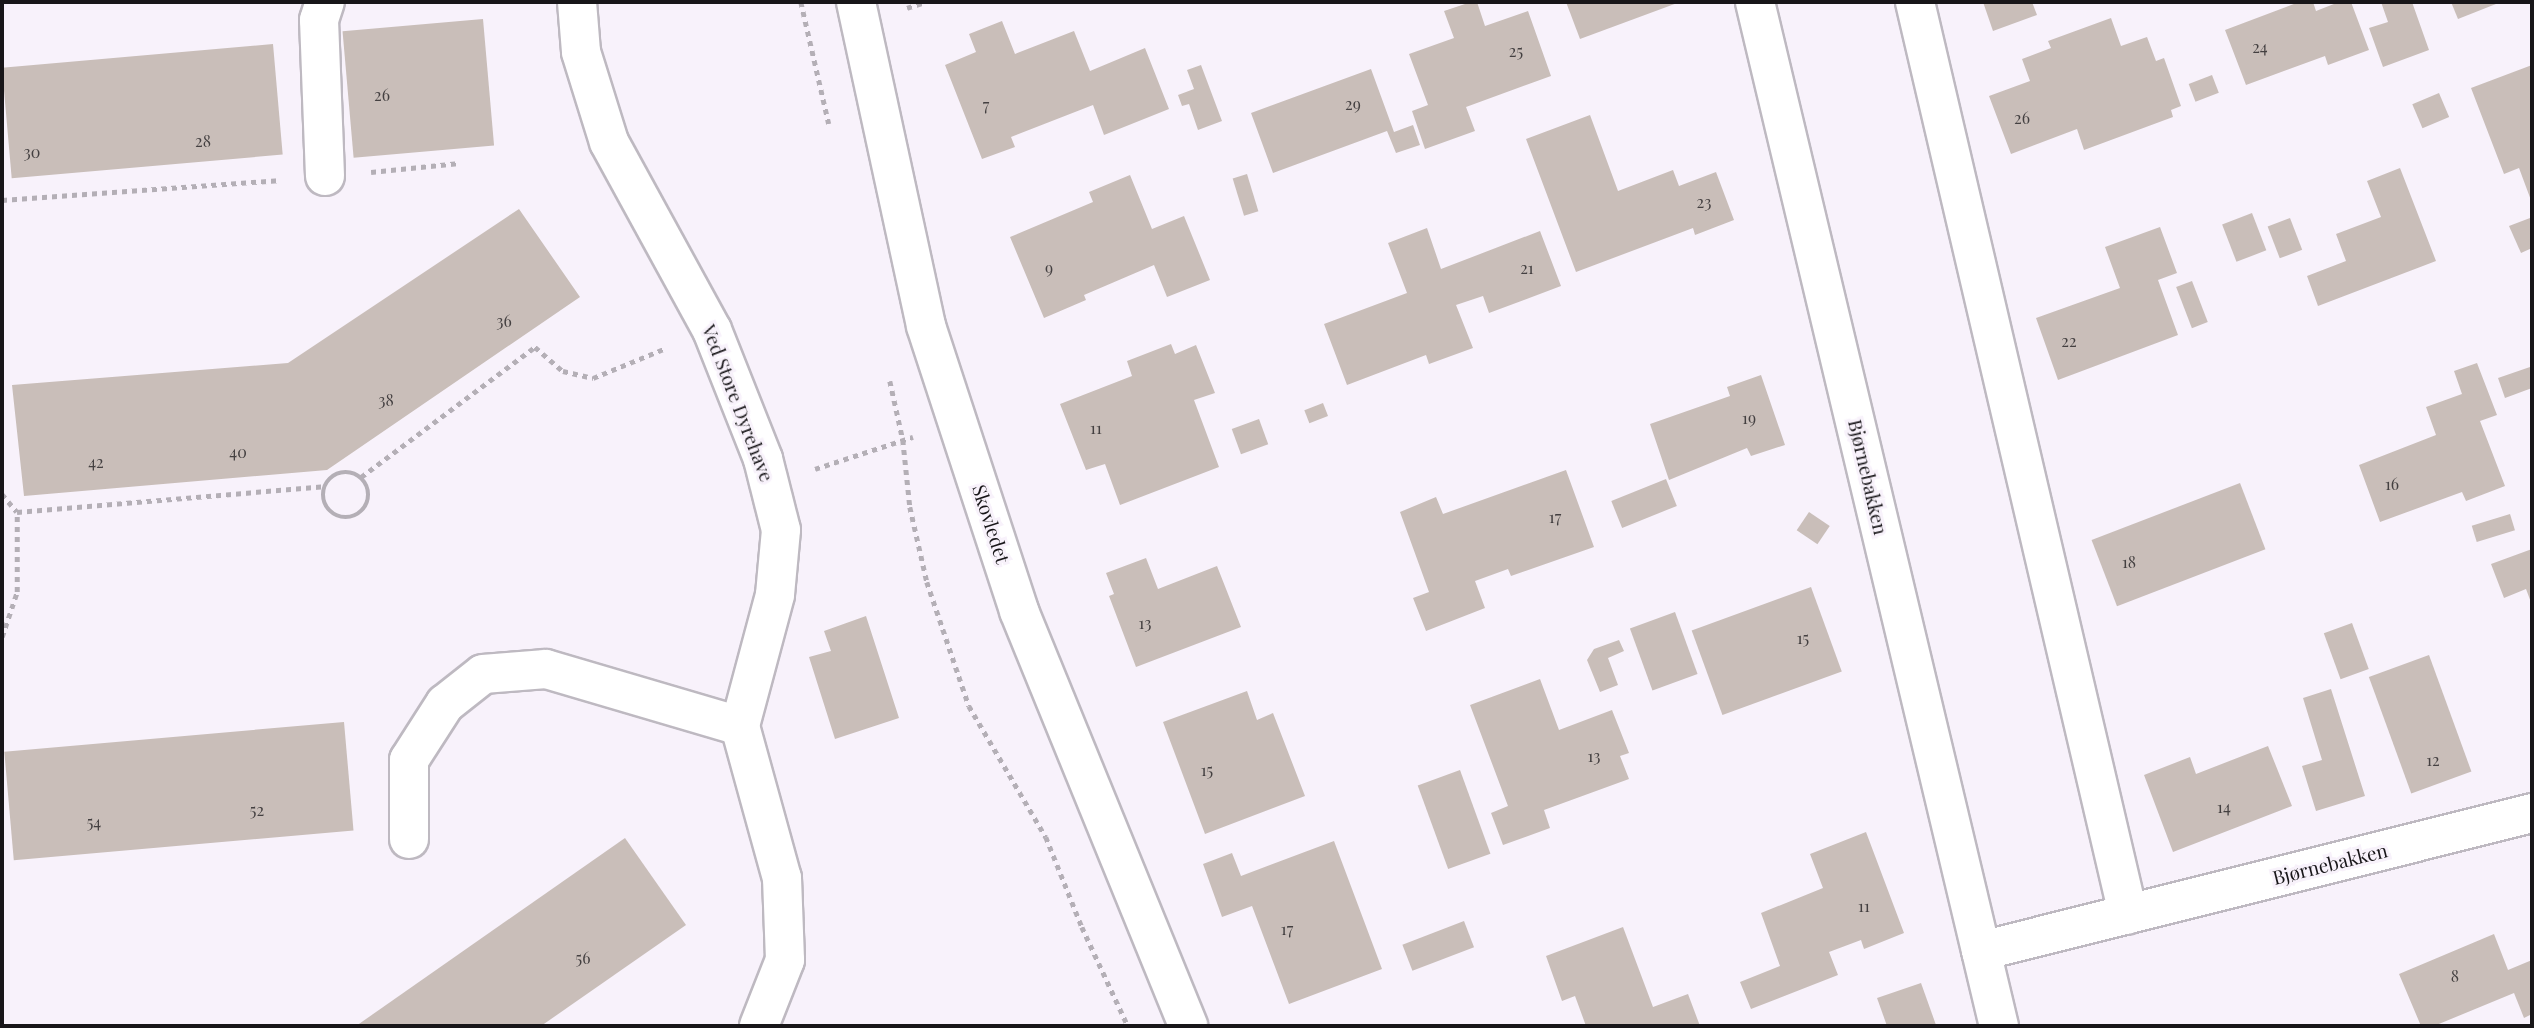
<!DOCTYPE html>
<meta charset="utf-8">
<style>
body{margin:0}
#map{position:relative;width:2534px;height:1028px;overflow:hidden;background:#f8f2fb;font-family:"Playfair Display",serif}
div>[style]{position:absolute}
[style*='--x']{left:calc(var(--x)*1px);top:calc(var(--y)*1px);width:calc(var(--w)*1px);rotate:calc(var(--a)*1deg)}
.building>*{inset:0;background:#c9beb9;transform-origin:0 0}
.path>*{height:4.5px;margin-top:-2.25px;transform-origin:0;background:repeating-linear-gradient(90deg,#b4afb6 0 5px,transparent 0 10px)}
.path>.ring{margin:-2.25px;padding:0;box-sizing:content-box;background:none;border:4.5px solid #b4afb6;border-radius:50%}
.roads{filter:drop-shadow(2px 0 #beb9c1) drop-shadow(-2px 0 #beb9c1) drop-shadow(0 2px #beb9c1) drop-shadow(0 -2px #beb9c1)}
.minor>*{height:38px;margin:-19px;padding:0 19px;transform-origin:19px;border-radius:19px;background:#fff}
span{translate:-50% -50%;white-space:nowrap;text-align:center;line-height:1.15;-webkit-text-stroke:6px #f8f2fb;paint-order:stroke}
.number-label{font-size:16px;color:#444041}
.number-label span{-webkit-text-stroke-width:0}
.street-label{font-size:19px;color:#181619}
.frame{position:absolute;inset:0;border:4px solid #181619;pointer-events:none}
</style>
<div id="map">
<div class="building">
<i style="clip-path:polygon(1471px 2px,1477px 2px,1485px 26px,1528px 11px,1551px 76px,1466px 107px,1475px 131px,1425px 149px,1412px 111px,1428px 105px,1409px 54px,1454px 38px,1444px 11px)"></i>
<i style="clip-path:polygon(1566px 2px,1680px 2px,1580px 39px)"></i>
<i style="clip-path:polygon(1983px 2px,2032px 2px,2037px 15px,1993px 31px)"></i>
<i style="clip-path:polygon(2299px 2px,2313px 2px,2316px 11px,2339px 2px,2351px 2px,2369px 50px,2328px 65px,2325px 56px,2246px 85px,2225px 30px)"></i>
<i style="clip-path:polygon(2381px 2px,2412px 2px,2429px 50px,2383px 67px,2369px 28px,2388px 22px)"></i>
<i style="clip-path:polygon(2451px 2px,2501px 2px,2458px 19px)"></i>
<i style="clip-path:polygon(2111px 18px,2121px 46px,2147px 37px,2156px 61px,2164px 58px,2181px 106px,2171px 110px,2173px 117px,2084px 150px,2077px 129px,2011px 154px,1989px 96px,2030px 81px,2022px 59px,2051px 48px,2048px 41px)"></i>
<i style="left:483px;top:19px;width:127px;height:141px;rotate:85deg"></i>
<i style="clip-path:polygon(1002px 21px,1015px 54px,1074px 31px,1090px 71px,1145px 48px,1169px 109px,1104px 135px,1093px 105px,1011px 137px,1015px 147px,982px 159px,945px 65px,976px 52px,969px 34px)"></i>
<i style="left:273px;top:44px;width:111px;height:272px;rotate:85deg"></i>
<i style="clip-path:polygon(1201px 65px,1222px 121px,1198px 130px,1189px 104px,1182px 106px,1178px 95px,1194px 89px,1187px 70px)"></i>
<i style="clip-path:polygon(2532px 65px,2532px 203px,2519px 168px,2504px 174px,2471px 88px)"></i>
<i style="clip-path:polygon(1371px 69px,1394px 132px,1413px 125px,1420px 145px,1396px 153px,1387px 131px,1273px 173px,1251px 113px)"></i>
<i style="left:2212px;top:75px;width:19px;height:25px;rotate:69deg"></i>
<i style="left:2439px;top:93px;width:26px;height:29px;rotate:67deg"></i>
<i style="clip-path:polygon(1590px 115px,1618px 191px,1673px 170px,1679px 186px,1716px 172px,1734px 220px,1695px 235px,1693px 228px,1576px 272px,1526px 139px)"></i>
<i style="clip-path:polygon(2400px 168px,2436px 261px,2318px 306px,2307px 276px,2346px 261px,2336px 234px,2381px 217px,2367px 181px)"></i>
<i style="left:1247px;top:174px;width:39px;height:15px;rotate:73deg"></i>
<i style="clip-path:polygon(1130px 175px,1152px 229px,1184px 216px,1210px 280px,1167px 297px,1154px 265px,1084px 295px,1086px 300px,1044px 318px,1010px 237px,1093px 202px,1089px 192px)"></i>
<i style="clip-path:polygon(519px 209px,580px 297px,327px 470px,24px 496px,12px 385px,288px 363px)"></i>
<i style="left:2252px;top:213px;width:40px;height:32px;rotate:69deg"></i>
<i style="left:2290px;top:218px;width:34px;height:24px;rotate:69deg"></i>
<i style="clip-path:polygon(2530px 218px,2532px 248px,2521px 253px,2509px 226px)"></i>
<i style="clip-path:polygon(2160px 227px,2177px 273px,2158px 280px,2178px 335px,2058px 380px,2036px 318px,2120px 288px,2105px 247px)"></i>
<i style="clip-path:polygon(1427px 228px,1441px 269px,1540px 231px,1561px 286px,1489px 313px,1483px 296px,1456px 305px,1473px 348px,1429px 364px,1426px 355px,1347px 385px,1324px 324px,1407px 293px,1388px 243px)"></i>
<i style="left:2192px;top:281px;width:44px;height:17px;rotate:69deg"></i>
<i style="clip-path:polygon(1171px 344px,1175px 354px,1196px 345px,1215px 393px,1194px 400px,1219px 467px,1120px 505px,1105px 464px,1086px 470px,1060px 404px,1132px 376px,1127px 361px)"></i>
<i style="clip-path:polygon(2477px 363px,2497px 415px,2480px 421px,2505px 486px,2466px 501px,2462px 492px,2380px 522px,2359px 465px,2436px 435px,2426px 407px,2462px 394px,2454px 371px)"></i>
<i style="clip-path:polygon(2530px 367px,2532px 388px,2505px 398px,2498px 378px)"></i>
<i style="clip-path:polygon(1761px 375px,1785px 445px,1751px 456px,1747px 448px,1669px 480px,1650px 424px,1730px 396px,1727px 387px)"></i>
<i style="left:1323px;top:403px;width:14px;height:20px;rotate:69deg"></i>
<i style="left:1259px;top:419px;width:27px;height:29px;rotate:70deg"></i>
<i style="clip-path:polygon(1566px 470px,1594px 547px,1511px 576px,1508px 569px,1475px 581px,1485px 608px,1426px 631px,1413px 598px,1429px 592px,1400px 512px,1436px 497px,1443px 514px)"></i>
<i style="left:1666px;top:479px;width:29px;height:59px;rotate:68deg"></i>
<i style="left:2240px;top:483px;width:71px;height:159px;rotate:69deg"></i>
<i style="left:1809px;top:512px;width:25px;height:22px;rotate:34deg"></i>
<i style="left:2510px;top:514px;width:17px;height:40px;rotate:73deg"></i>
<i style="clip-path:polygon(2532px 549px,2532px 605px,2526px 589px,2504px 598px,2491px 564px)"></i>
<i style="clip-path:polygon(1146px 558px,1158px 589px,1217px 566px,1241px 627px,1136px 667px,1109px 596px,1114px 594px,1106px 573px)"></i>
<i style="left:1811px;top:587px;width:90px;height:127px;rotate:70deg"></i>
<i style="left:1675px;top:612px;width:66px;height:48px;rotate:70deg"></i>
<i style="clip-path:polygon(866px 616px,899px 718px,835px 739px,809px 657px,831px 651px,824px 631px)"></i>
<i style="left:2352px;top:623px;width:49px;height:30px;rotate:70deg"></i>
<i style="clip-path:polygon(1619px 640px,1624px 651px,1608px 658px,1618px 685px,1600px 692px,1587px 660px,1594px 649px)"></i>
<i style="left:2429px;top:655px;width:124px;height:64px;rotate:70deg"></i>
<i style="clip-path:polygon(1540px 679px,1559px 730px,1612px 710px,1629px 753px,1620px 756px,1629px 779px,1544px 810px,1550px 828px,1503px 845px,1491px 813px,1508px 806px,1470px 705px)"></i>
<i style="clip-path:polygon(2331px 689px,2365px 796px,2316px 811px,2302px 766px,2322px 760px,2303px 698px)"></i>
<i style="clip-path:polygon(1247px 691px,1257px 720px,1273px 713px,1305px 796px,1205px 834px,1163px 722px)"></i>
<i style="left:344px;top:722px;width:109px;height:341px;rotate:85deg"></i>
<i style="clip-path:polygon(2268px 746px,2292px 806px,2173px 852px,2144px 775px,2190px 757px,2196px 774px)"></i>
<i style="left:1460px;top:770px;width:89px;height:45px;rotate:70deg"></i>
<i style="clip-path:polygon(1866px 832px,1904px 933px,1864px 949px,1861px 940px,1829px 952px,1838px 975px,1751px 1009px,1740px 982px,1780px 966px,1761px 913px,1823px 888px,1810px 854px)"></i>
<i style="clip-path:polygon(625px 838px,686px 925px,541px 1026px,356px 1026px)"></i>
<i style="clip-path:polygon(1334px 841px,1382px 969px,1289px 1004px,1252px 906px,1222px 917px,1203px 864px,1232px 853px,1241px 876px)"></i>
<i style="left:1464px;top:921px;width:28px;height:66px;rotate:69deg"></i>
<i style="clip-path:polygon(1623px 927px,1653px 1007px,1688px 994px,1700px 1026px,1586px 1026px,1575px 996px,1562px 1001px,1546px 956px)"></i>
<i style="clip-path:polygon(2494px 934px,2508px 970px,2532px 960px,2532px 1014px,2524px 1018px,2514px 993px,2434px 1026px,2421px 1026px,2399px 974px)"></i>
<i style="clip-path:polygon(1921px 983px,1936px 1025px,1887px 1026px,1877px 998px)"></i>
</div>
<div class="path">
<i style="--x:801;--y:2;--w:125;--a:77.1"></i>
<i style="--x:907;--y:8;--w:19;--a:-18"></i>
<i style="--x:371;--y:172;--w:89;--a:-5.8"></i>
<i style="--x:2;--y:200;--w:277;--a:-4.1"></i>
<i style="--x:890;--y:381;--w:60;--a:77.6"></i>
<i style="--x:903;--y:440;--w:67;--a:84"></i>
<i style="--x:910;--y:507;--w:77;--a:77.2"></i>
<i style="--x:927;--y:582;--w:131;--a:71.3"></i>
<i style="--x:969;--y:706;--w:152;--a:59.6"></i>
<i style="--x:1046;--y:837;--w:97;--a:68.2"></i>
<i style="--x:1082;--y:927;--w:109;--a:65.1"></i>
<i style="--x:815;--y:469;--w:103;--a:-18.1"></i>
<i class="ring" style="left:323px;top:472px;width:41.5px;height:41.5px"></i>
<i style="--x:361;--y:477;--w:217;--a:-36.8"></i>
<i style="--x:535;--y:347;--w:37;--a:41"></i>
<i style="--x:563;--y:371;--w:31;--a:13"></i>
<i style="--x:593;--y:378;--w:79;--a:-22.3"></i>
<i style="--x:2;--y:494;--w:23;--a:50"></i>
<i style="--x:17;--y:512;--w:308;--a:-4.8"></i>
<i style="--x:2;--y:637;--w:47;--a:-71.6"></i>
<i style="--x:17;--y:592;--w:80;--a:-90"></i>
</div>
<div class="roads">
<div class="minor">
<i style="--x:577;--y:2;--w:50;--a:85.4"></i>
<i style="--x:581;--y:52;--w:94;--a:72.7"></i>
<i style="--x:609;--y:142;--w:214;--a:61.3"></i>
<i style="--x:712;--y:330;--w:139;--a:68.4"></i>
<i style="--x:763;--y:459;--w:73;--a:75.8"></i>
<i style="--x:781;--y:530;--w:65;--a:95.3"></i>
<i style="--x:775;--y:595;--w:136;--a:105"></i>
<i style="--x:740;--y:726;--w:158;--a:74.6"></i>
<i style="--x:782;--y:878;--w:82;--a:87.9"></i>
<i style="--x:785;--y:960;--w:71;--a:111.5"></i>
<i style="--x:856;--y:2;--w:331;--a:77.8"></i>
<i style="--x:926;--y:326;--w:300;--a:71.9"></i>
<i style="--x:1019;--y:611;--w:448;--a:67.8"></i>
<i style="--x:1755;--y:2;--w:1053;--a:76.6"></i>
<i style="--x:1915;--y:2;--w:937;--a:76.85"></i>
<i style="--x:325;--y:176;--w:156;--a:-92.2"></i>
<i style="--x:319;--y:20;--w:19;--a:-72"></i>
<i style="--x:409;--y:839;--w:79;--a:-90"></i>
<i style="--x:409;--y:760;--w:67;--a:-57.3"></i>
<i style="--x:445;--y:704;--w:48;--a:-38.3"></i>
<i style="--x:483;--y:674;--w:63;--a:-4.5"></i>
<i style="--x:546;--y:669;--w:202;--a:16.4"></i>
<i style="--x:1981;--y:951;--w:568;--a:-14.06"></i>
</div>
</div>
<div class="number-label">
<span style="left:2260px;top:47px">24</span>
<span style="left:1516px;top:51px">25</span>
<span style="left:382px;top:95px">26</span>
<span style="left:1353px;top:104px">29</span>
<span style="left:986px;top:105px">7</span>
<span style="left:2022px;top:118px">26</span>
<span style="left:203px;top:141px">28</span>
<span style="left:32px;top:152px">30</span>
<span style="left:1704px;top:202px">23</span>
<span style="left:1049px;top:268px">9</span>
<span style="left:1527px;top:268px">21</span>
<span style="left:504px;top:321px">36</span>
<span style="left:2069px;top:341px">22</span>
<span style="left:386px;top:400px">38</span>
<span style="left:1749px;top:418px">19</span>
<span style="left:1096px;top:428px">11</span>
<span style="left:238px;top:452px">40</span>
<span style="left:96px;top:462px">42</span>
<span style="left:2392px;top:484px">16</span>
<span style="left:1555px;top:517px">17</span>
<span style="left:2129px;top:562px">18</span>
<span style="left:1145px;top:623px">13</span>
<span style="left:1803px;top:638px">15</span>
<span style="left:1594px;top:756px">13</span>
<span style="left:2433px;top:760px">12</span>
<span style="left:1207px;top:770px">15</span>
<span style="left:2224px;top:807px">14</span>
<span style="left:257px;top:810px">52</span>
<span style="left:94px;top:822px">54</span>
<span style="left:1864px;top:906px">11</span>
<span style="left:1287px;top:929px">17</span>
<span style="left:583px;top:958px">56</span>
<span style="left:2455px;top:976px">8</span>
</div>
<div class="street-label">
<span style="left:738px;top:403px;rotate:69deg">Ved Store Dyrehave</span>
<span style="left:1868px;top:477px;rotate:77deg">Bjørnebakken</span>
<span style="left:991px;top:524px;rotate:72deg">Skovledet</span>
<span style="left:2330px;top:864px;rotate:-14deg">Bjørnebakken</span>
</div>
<div class="frame"></div>
</div>
